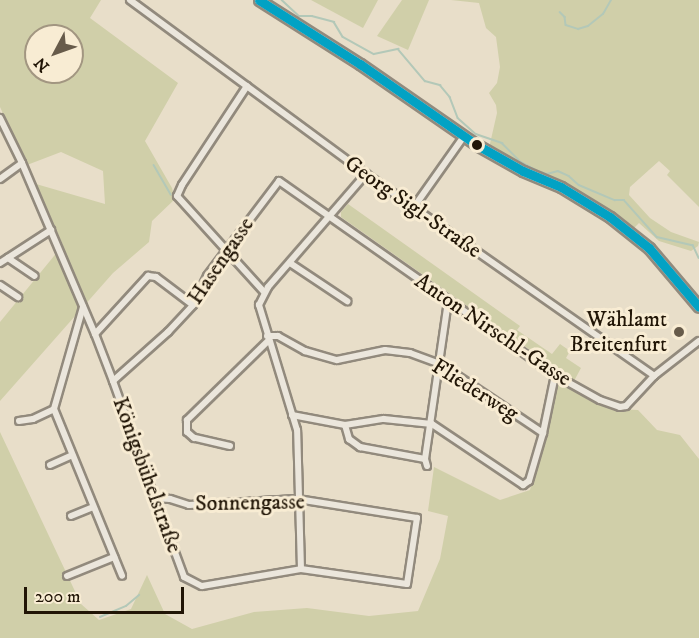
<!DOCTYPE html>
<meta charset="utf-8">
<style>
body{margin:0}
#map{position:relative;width:699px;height:638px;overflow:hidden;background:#e8dec9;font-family:"IM FELL DW Pica",serif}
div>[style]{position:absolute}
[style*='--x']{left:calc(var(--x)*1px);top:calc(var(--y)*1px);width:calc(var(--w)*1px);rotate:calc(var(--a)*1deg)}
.green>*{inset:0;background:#d0cfa9}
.stream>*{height:1.5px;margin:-0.75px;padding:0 0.75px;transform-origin:0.75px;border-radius:0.75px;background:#b3c8b8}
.roads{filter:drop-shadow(2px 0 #928a7d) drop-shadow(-2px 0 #928a7d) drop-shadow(0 2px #928a7d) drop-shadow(0 -2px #928a7d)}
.minor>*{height:6px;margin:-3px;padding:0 3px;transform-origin:3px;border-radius:3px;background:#ebe6dc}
.secondary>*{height:9px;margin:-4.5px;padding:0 4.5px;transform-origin:4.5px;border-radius:4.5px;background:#ebe6dc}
.bus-1>*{height:9px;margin:-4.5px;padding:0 4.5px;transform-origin:4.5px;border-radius:4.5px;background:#02a2c4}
.dots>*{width:16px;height:16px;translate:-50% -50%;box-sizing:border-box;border:3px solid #f8ecd3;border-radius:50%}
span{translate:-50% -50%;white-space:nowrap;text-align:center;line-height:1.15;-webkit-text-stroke:6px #f8ecd3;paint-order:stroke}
.street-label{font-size:22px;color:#211506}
.poi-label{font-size:22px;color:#211506}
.right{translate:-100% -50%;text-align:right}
.north{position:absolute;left:24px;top:24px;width:60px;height:60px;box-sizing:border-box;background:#f8ecd3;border:2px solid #a29681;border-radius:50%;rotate:229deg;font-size:16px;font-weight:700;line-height:24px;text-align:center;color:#211506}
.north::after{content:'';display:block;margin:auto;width:21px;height:27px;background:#675b4a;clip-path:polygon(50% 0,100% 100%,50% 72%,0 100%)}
.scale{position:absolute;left:24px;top:587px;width:160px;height:27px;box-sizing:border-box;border:3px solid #211506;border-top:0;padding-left:8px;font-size:18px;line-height:21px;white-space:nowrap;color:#211506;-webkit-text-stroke:4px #f8ecd3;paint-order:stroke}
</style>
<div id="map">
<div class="green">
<i style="clip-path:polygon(evenodd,0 0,101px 0,90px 18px,178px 83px,145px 141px,172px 188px,175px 199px,152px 221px,149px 242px,113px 273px,0 401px,0 322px,63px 245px,36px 184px,105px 204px,103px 171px,61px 152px,27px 165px,0 107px,0 0,36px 36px,72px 36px,72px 72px,36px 72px,36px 36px)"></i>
<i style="clip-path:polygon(311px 0,378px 0,363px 28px)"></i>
<i style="clip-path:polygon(402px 0,429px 0,408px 50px,377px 36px)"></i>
<i style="clip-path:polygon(451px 0,699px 0,699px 207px,667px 175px,670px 171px,659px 161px,630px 187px,629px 195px,650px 218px,671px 232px,699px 242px,698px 246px,691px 251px,659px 241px,639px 223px,633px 229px,590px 199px,524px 169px,489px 148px,497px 113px,496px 105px,489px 93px,497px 83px,500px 67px,496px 37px,486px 28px,479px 3px)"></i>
<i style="clip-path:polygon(348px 204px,520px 326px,517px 330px,552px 354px,560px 344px,570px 351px,566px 358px,581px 368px,574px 381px,341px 217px,341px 212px)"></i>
<i style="clip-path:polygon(557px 380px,615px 409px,638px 410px,657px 430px,680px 435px,699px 459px,699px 638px,0 638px,0 432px,81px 604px,99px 620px,131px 609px,147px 575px,165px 614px,192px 629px,254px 612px,307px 608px,369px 616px,418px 611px,440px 559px,448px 516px,428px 511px,434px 467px,500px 500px,530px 490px)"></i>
</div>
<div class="stream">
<i style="--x:282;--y:0;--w:23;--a:43"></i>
<i style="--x:299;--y:16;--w:13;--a:0"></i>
<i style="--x:312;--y:16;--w:23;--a:15"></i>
<i style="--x:334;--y:22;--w:17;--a:59"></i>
<i style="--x:343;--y:37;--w:35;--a:29"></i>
<i style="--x:374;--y:54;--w:25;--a:-12"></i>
<i style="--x:398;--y:49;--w:42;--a:49.8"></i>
<i style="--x:425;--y:81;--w:16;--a:15"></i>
<i style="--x:440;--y:85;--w:16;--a:50"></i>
<i style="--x:450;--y:97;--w:22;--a:69"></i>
<i style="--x:458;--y:118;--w:24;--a:42"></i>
<i style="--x:476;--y:134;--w:28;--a:19"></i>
<i style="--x:502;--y:143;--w:27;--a:45"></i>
<i style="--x:521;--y:162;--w:19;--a:28"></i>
<i style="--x:538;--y:171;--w:9;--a:18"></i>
<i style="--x:547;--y:174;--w:11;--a:-15"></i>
<i style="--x:558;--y:171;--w:12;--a:24"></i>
<i style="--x:569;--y:176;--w:13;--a:42"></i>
<i style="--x:579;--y:185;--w:39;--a:23"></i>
<i style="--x:615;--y:200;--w:9;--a:0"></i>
<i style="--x:624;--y:200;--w:50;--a:48.3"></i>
<i style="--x:657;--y:237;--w:37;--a:13"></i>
<i style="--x:693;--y:245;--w:14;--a:65"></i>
<i style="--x:560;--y:12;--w:7;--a:45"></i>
<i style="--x:565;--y:17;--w:8;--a:83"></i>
<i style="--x:566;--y:25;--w:13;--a:18"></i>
<i style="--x:578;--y:29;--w:10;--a:-17"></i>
<i style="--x:588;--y:26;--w:19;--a:-39"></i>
<i style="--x:603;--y:14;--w:16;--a:-60"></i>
<i style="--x:154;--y:165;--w:34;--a:60"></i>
<i style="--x:100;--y:617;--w:28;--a:-23"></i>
<i style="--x:126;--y:606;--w:17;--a:-40"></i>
</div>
<div class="roads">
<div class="minor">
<i style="--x:130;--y:0;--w:293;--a:36.4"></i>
<i style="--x:366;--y:174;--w:352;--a:35"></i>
<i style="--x:247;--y:86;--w:118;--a:123.3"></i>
<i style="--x:182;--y:185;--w:12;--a:114"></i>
<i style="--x:177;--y:196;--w:130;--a:47.8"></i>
<i style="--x:0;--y:118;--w:50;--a:63.9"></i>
<i style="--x:22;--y:163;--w:186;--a:66.9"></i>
<i style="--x:95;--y:334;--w:50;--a:69"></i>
<i style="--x:113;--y:381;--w:124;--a:70.3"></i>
<i style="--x:155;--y:498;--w:84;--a:69.8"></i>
<i style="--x:184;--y:577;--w:20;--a:27"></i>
<i style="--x:202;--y:586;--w:100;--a:-9.7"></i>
<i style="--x:301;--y:569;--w:107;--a:8.1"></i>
<i style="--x:407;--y:584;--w:67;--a:-81.4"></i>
<i style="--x:417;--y:518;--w:121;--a:-171"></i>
<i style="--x:297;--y:499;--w:108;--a:176.8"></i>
<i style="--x:189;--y:505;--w:20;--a:-162"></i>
<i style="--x:170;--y:499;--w:15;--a:-176"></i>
<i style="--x:0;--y:179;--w:27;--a:-36"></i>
<i style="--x:414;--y:207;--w:87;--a:-54.8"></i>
<i style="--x:8;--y:258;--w:32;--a:34"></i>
<i style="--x:0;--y:263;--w:61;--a:-32.9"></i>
<i style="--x:290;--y:263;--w:69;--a:33.7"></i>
<i style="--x:0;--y:285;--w:22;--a:34"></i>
<i style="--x:83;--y:307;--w:106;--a:105.9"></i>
<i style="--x:54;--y:409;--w:180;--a:67.8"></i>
<i style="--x:95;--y:334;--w:79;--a:-47.6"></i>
<i style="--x:148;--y:276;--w:8;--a:7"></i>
<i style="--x:156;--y:277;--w:46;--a:37.1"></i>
<i style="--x:267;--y:336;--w:11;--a:0"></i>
<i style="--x:278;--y:336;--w:31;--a:29"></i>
<i style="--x:305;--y:351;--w:33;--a:16"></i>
<i style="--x:337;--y:360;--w:49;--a:-11.8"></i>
<i style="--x:385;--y:350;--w:25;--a:7"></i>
<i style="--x:410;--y:353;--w:32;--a:20"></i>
<i style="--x:440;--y:364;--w:124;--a:33.8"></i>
<i style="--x:113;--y:381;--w:74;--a:-41.7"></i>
<i style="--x:168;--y:332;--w:37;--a:-47"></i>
<i style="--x:193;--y:305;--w:32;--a:-64"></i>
<i style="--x:207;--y:276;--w:119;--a:-52.8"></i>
<i style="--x:279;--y:181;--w:337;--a:35.1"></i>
<i style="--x:555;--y:375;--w:51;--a:29.1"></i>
<i style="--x:600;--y:400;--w:21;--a:19"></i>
<i style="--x:620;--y:407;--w:6;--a:-9"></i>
<i style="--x:626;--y:406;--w:41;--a:-47"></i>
<i style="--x:654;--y:376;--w:57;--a:-37.9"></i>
<i style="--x:292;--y:415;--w:54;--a:10.7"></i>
<i style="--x:345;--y:425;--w:39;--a:-9"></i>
<i style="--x:384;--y:419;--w:48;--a:5.9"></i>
<i style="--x:432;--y:424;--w:110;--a:33.8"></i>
<i style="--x:523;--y:485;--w:7;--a:-34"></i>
<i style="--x:529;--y:481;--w:50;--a:-73.7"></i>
<i style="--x:543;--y:433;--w:59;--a:-78.3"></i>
<i style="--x:19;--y:421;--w:14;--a:-8"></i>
<i style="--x:33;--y:419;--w:23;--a:-25"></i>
<i style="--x:345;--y:425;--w:15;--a:74"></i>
<i style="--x:349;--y:439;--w:14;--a:36"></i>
<i style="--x:360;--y:447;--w:66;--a:10.5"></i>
<i style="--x:230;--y:446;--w:37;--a:-167"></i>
<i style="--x:194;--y:438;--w:9;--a:-139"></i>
<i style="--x:187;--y:432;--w:12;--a:-90"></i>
<i style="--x:187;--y:420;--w:113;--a:-44.3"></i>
<i style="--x:50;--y:465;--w:24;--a:-24"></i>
<i style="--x:427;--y:466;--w:7;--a:-106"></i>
<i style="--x:425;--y:459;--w:153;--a:-81.7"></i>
<i style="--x:447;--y:308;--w:6;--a:-59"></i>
<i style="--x:71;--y:516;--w:24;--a:-22"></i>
<i style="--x:301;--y:569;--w:139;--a:-91.6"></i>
<i style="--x:297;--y:430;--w:131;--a:-106.9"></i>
<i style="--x:259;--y:305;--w:20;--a:-63"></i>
<i style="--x:268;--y:287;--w:150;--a:-49.1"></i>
<i style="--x:67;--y:576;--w:51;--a:-22"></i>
</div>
<div class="secondary">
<i style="--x:259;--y:0;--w:120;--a:32.4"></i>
<i style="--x:360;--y:64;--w:142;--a:34.7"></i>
<i style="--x:477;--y:145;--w:53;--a:29.5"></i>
<i style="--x:523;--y:171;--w:41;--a:22.8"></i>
<i style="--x:561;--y:187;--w:57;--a:31.5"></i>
<i style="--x:610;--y:217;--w:50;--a:38.5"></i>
<i style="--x:649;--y:248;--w:77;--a:49.7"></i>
</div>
</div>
<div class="bus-1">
<i style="--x:259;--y:0;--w:120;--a:32.4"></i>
<i style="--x:360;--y:64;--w:142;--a:34.7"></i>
<i style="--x:477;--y:145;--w:53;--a:29.5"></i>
<i style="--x:523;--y:171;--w:41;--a:22.8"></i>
<i style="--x:561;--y:187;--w:57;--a:31.5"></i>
<i style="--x:610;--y:217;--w:50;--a:38.5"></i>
<i style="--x:649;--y:248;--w:77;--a:49.7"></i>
</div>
<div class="dots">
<i style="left:477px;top:145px;background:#211506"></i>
<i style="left:679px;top:332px;background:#675b4a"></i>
</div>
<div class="street-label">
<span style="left:413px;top:207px;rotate:35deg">Georg Sigl-Straße</span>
<span style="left:221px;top:261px;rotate:-56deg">Hasengasse</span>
<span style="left:493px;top:330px;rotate:34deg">Anton Nirschl-Gasse</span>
<span style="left:475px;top:390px;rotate:32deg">Fliederweg</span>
<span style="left:147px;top:475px;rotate:70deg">Königsbühelstraße</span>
<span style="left:250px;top:503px;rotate:-1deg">Sonnengasse</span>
</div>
<div class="poi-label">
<span class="right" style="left:667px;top:332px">Wählamt<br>Breitenfurt</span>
</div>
<div class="north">N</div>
<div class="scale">200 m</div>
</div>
